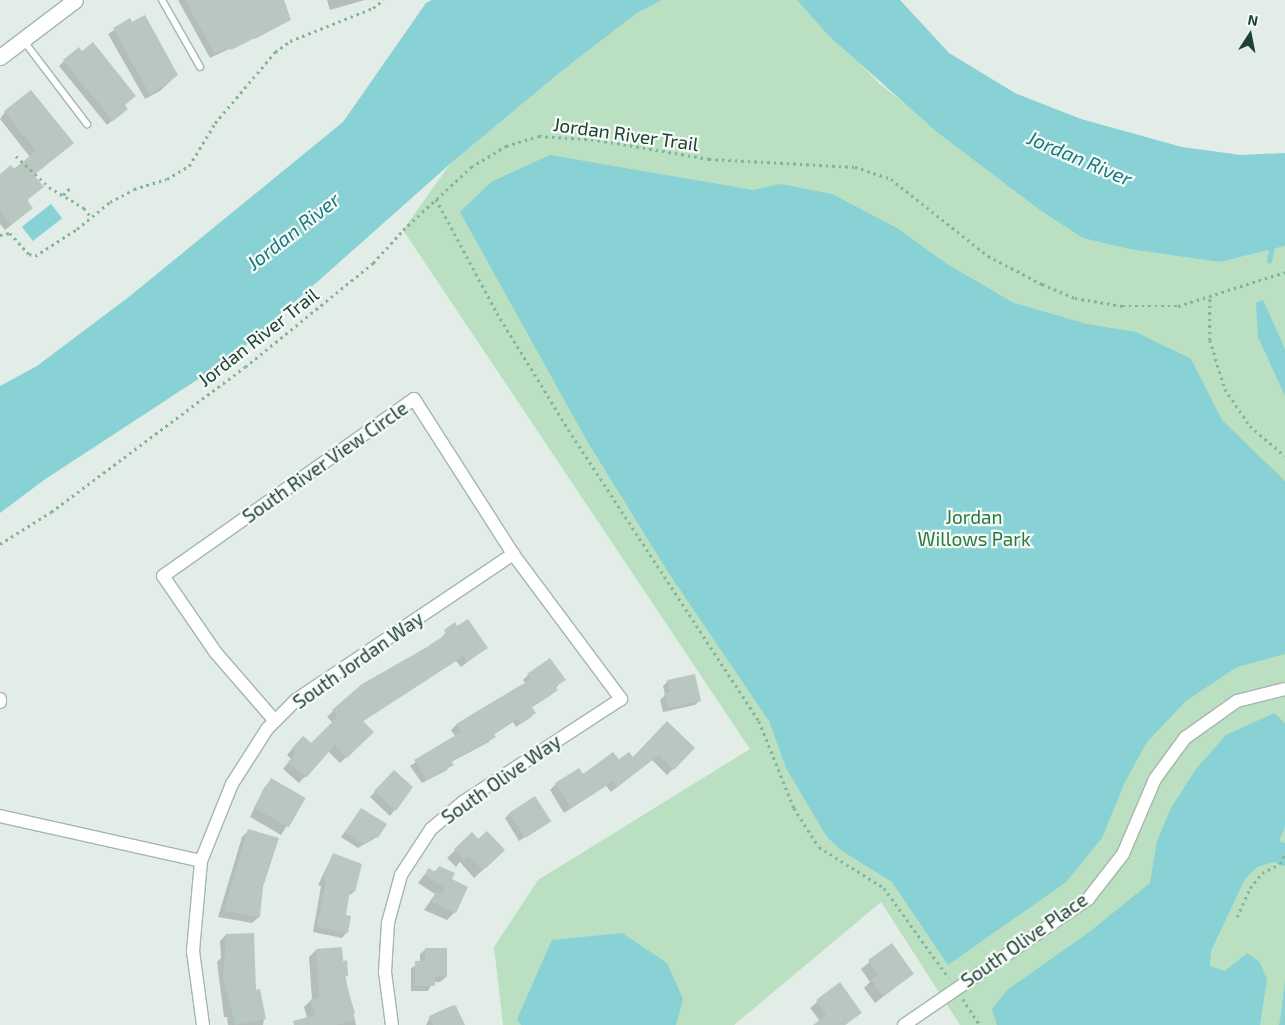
<!DOCTYPE html>
<style>
body{margin:0}
#map{position:relative;width:1285px;height:1025px;overflow:hidden;background:#e3ede8;font-family:"Exo 2",sans-serif}
div>[style]{position:absolute}
[style*='--x']{left:calc(var(--x)*1px);top:calc(var(--y)*1px);width:calc(var(--w)*1px);rotate:calc(var(--a)*1deg)}
.green>*{inset:0;background:#bae0c1}
.water>*{inset:0;background:#88d1d5;transform-origin:0 0}
.shadow>*{inset:0;background:#0003}
.stream>*{height:4.5px;margin:-2.25px;padding:0 2.25px;transform-origin:2.25px;border-radius:2.25px;background:#88d1d5}
.building>*{inset:0;background:#b8c8c0;transform-origin:0 0}
.path>*{height:2.5px;margin-top:-1.25px;transform-origin:0;background:repeating-linear-gradient(90deg,#81b39e 0 2.5px,transparent 0 6.5px)}
.roads{filter:drop-shadow(1px 0 #a5b6af) drop-shadow(-1px 0 #a5b6af) drop-shadow(0 1px #a5b6af) drop-shadow(0 -1px #a5b6af)}
.lane>*{height:6px;margin:-3px;padding:0 3px;transform-origin:3px;border-radius:3px;background:#fff}
.street>*{height:12px;margin:-6px;padding:0 6px;transform-origin:6px;border-radius:6px;background:#fff}
.secondary>*{height:15px;margin:-7.5px;padding:0 7.5px;transform-origin:7.5px;border-radius:7.5px;background:#fff}
span{translate:-50% -50%;white-space:nowrap;text-align:center;line-height:1.15;-webkit-text-stroke:4.5px #f4faf6;paint-order:stroke}
.street-label{font-size:19px;color:#214035}
.park-label{font-size:19px;color:#297940}
.water-label{font-size:20px;color:#177980;font-style:italic}
.north{position:absolute;left:1225px;top:10px;width:50px;height:50px;-webkit-text-stroke:4px #f4faf6;paint-order:stroke;rotate:11deg;font-size:14px;font-weight:700;line-height:20px;text-align:center;color:#214035}
.north::after{content:'';display:block;margin:auto;width:18px;height:22px;background:#214035;clip-path:polygon(50% 0,100% 100%,50% 72%,0 100%)}
</style>
<div id="map">
<div class="green">
<i style="clip-path:polygon(662px 0,797px 0,880px 84px,1037px 208px,1220px 262px,1285px 246px,1285px 1025px,960px 1025px,881px 902px,734px 1025px,503px 1025px,494px 947px,538px 880px,750px 749px,403px 230px,450px 164px,558px 74px,637px 13px)"></i>
</div>
<div class="water">
<i style="clip-path:polygon(432px 0,662px 0,637px 13px,558px 74px,450px 164px,235px 355px,44px 480px,0 513px,0 386px,37px 366px,130px 296px,343px 122px,426px 3px)"></i>
<i style="clip-path:polygon(797px 0,900px 0,949px 53px,1015px 93px,1081px 119px,1182px 147px,1241px 155px,1285px 153px,1285px 246px,1220px 262px,1130px 249px,1083px 238px,1037px 208px,937px 132px,829px 36px)"></i>
<i style="clip-path:polygon(550px 155px,753px 190px,781px 184px,832px 194px,897px 228px,947px 264px,1014px 303px,1087px 324px,1136px 332px,1191px 359px,1222px 420px,1285px 481px,1285px 654px,1237px 667px,1186px 701px,1147px 742px,1124px 784px,1102px 838px,1066px 882px,948px 965px,892px 882px,842px 851px,827px 837px,786px 768px,769px 721px,670px 575px,587px 441px,460px 212px,491px 182px)"></i>
<i style="left:51px;top:204px;width:18px;height:37px;rotate:52deg"></i>
<i style="clip-path:polygon(1263px 300px,1285px 349px,1285px 396px,1258px 337px,1256px 303px)"></i>
<i style="clip-path:polygon(1274px 713px,1285px 723px,1285px 827px,1279px 841px,1285px 843px,1285px 866px,1273px 862px,1257px 867px,1245px 879px,1211px 951px,1210px 966px,1225px 971px,1247px 953px,1260px 962px,1267px 980px,1260px 1025px,997px 1025px,992px 1009px,1007px 990px,1088px 933px,1150px 883px,1157px 841px,1171px 808px,1196px 769px,1226px 735px)"></i>
<i style="clip-path:polygon(622px 933px,667px 963px,683px 999px,676px 1025px,521px 1025px,517px 1019px,552px 940px)"></i>
<i style="clip-path:polygon(1285px 979px,1285px 1025px,1279px 1025px,1281px 1015px)"></i>
</div>
<div class="shadow">
<i style="clip-path:polygon(178px 0,223px 0,246px 41px,210px 58px)"></i>
<i style="clip-path:polygon(242px 0,283px 0,290px 20px,255px 39px)"></i>
<i style="clip-path:polygon(327px 0,365px 0,330px 10px)"></i>
<i style="clip-path:polygon(129px 20px,177px 75px,160px 91px,145px 99px,108px 34px)"></i>
<i style="clip-path:polygon(64px 61px,124px 105px,122px 113px,107px 125px,59px 66px)"></i>
<i style="clip-path:polygon(5px 112px,72px 143px,33px 175px,26px 213px,5px 230px,0 224px,0 179px,30px 157px,0 119px)"></i>
<i style="clip-path:polygon(454px 624px,486px 648px,461px 667px,456px 661px,362px 722px,372px 732px,340px 763px,328px 751px,299px 783px,283px 769px,291px 759px,287px 755px,297px 743px,311px 744px,333px 723px,327px 717px,333px 711px,440px 639px)"></i>
<i style="clip-path:polygon(528px 675px,559px 684px,551px 695px,531px 708px,535px 713px,530px 718px,516px 727px,513px 722px,493px 735px,489px 742px,451px 762px,447px 770px,422px 783px,410px 766px,455px 736px,451px 730px,456px 725px,526px 684px,523px 680px)"></i>
<i style="clip-path:polygon(668px 681px,700px 700px,695px 705px,663px 712px,660px 700px,665px 695px,663px 686px)"></i>
<i style="clip-path:polygon(693px 748px,667px 775px,652px 760px,611px 792px,606px 786px,564px 813px,550px 790px,556px 784px,618px 761px)"></i>
<i style="clip-path:polygon(394px 771px,411px 788px,390px 816px,370px 797px)"></i>
<i style="clip-path:polygon(271px 780px,304px 798px,281px 835px,250px 817px,264px 788px)"></i>
<i style="clip-path:polygon(361px 809px,377px 837px,358px 848px,341px 837px)"></i>
<i style="clip-path:polygon(510px 813px,549px 820px,519px 841px,505px 818px)"></i>
<i style="clip-path:polygon(249px 830px,262px 887px,259px 917px,252px 923px,218px 917px,242px 837px)"></i>
<i style="clip-path:polygon(472px 834px,496px 858px,474px 878px,460px 862px,456px 867px,447px 858px)"></i>
<i style="clip-path:polygon(333px 854px,354px 892px,348px 896px,345px 916px,347px 932px,342px 938px,313px 932px,321px 886px,318px 885px)"></i>
<i style="clip-path:polygon(439px 867px,450px 880px,455px 912px,447px 920px,424px 910px,435px 894px,418px 883px,428px 870px,434px 872px)"></i>
<i style="clip-path:polygon(226px 935px,255px 991px,264px 1019px,263px 1025px,228px 1025px,227px 1017px,224px 1017px,217px 962px,221px 958px,220px 941px)"></i>
<i style="clip-path:polygon(892px 944px,913px 974px,875px 1003px,864px 988px,870px 982px,861px 969px)"></i>
<i style="clip-path:polygon(426px 949px,446px 977px,440px 982px,433px 982px,428px 991px,411px 991px,411px 968px,420px 963px,420px 954px)"></i>
<i style="clip-path:polygon(316px 950px,342px 962px,356px 1025px,304px 1025px,308px 1021px,304px 1007px,312px 999px,309px 957px)"></i>
<i style="clip-path:polygon(839px 984px,860px 1012px,845px 1025px,815px 1025px,820px 1021px,810px 1008px)"></i>
<i style="clip-path:polygon(454px 1005px,464px 1025px,426px 1025px,430px 1017px)"></i>
</div>
<div class="stream">
<i style="--x:1269;--y:261;--w:16;--a:-79"></i>
</div>
<div class="building">
<i style="clip-path:polygon(185px 0,284px 0,291px 20px,231px 50px,229px 47px,215px 54px)"></i>
<i style="clip-path:polygon(145px 15px,178px 75px,150px 95px,113px 28px,130px 18px,132px 22px)"></i>
<i style="clip-path:polygon(93px 42px,136px 96px,125px 105px,128px 109px,113px 121px,63px 60px,79px 47px,82px 51px)"></i>
<i style="clip-path:polygon(31px 90px,74px 143px,34px 175px,44px 187px,27px 200px,33px 208px,11px 225px,0 211px,0 174px,11px 165px,14px 169px,36px 151px,4px 111px)"></i>
<i style="clip-path:polygon(468px 619px,488px 648px,467px 662px,463px 656px,363px 721px,374px 732px,347px 758px,335px 745px,306px 778px,288px 762px,296px 752px,292px 748px,303px 736px,311px 743px,338px 716px,332px 710px,362px 684px,427px 647px,446px 634px,444px 630px,455px 622px,457px 626px)"></i>
<i style="clip-path:polygon(550px 658px,566px 680px,555px 687px,558px 690px,532px 707px,536px 713px,521px 723px,518px 718px,494px 734px,496px 737px,451px 761px,454px 765px,427px 779px,414px 760px,461px 732px,456px 724px,531px 679px,527px 674px)"></i>
<i style="clip-path:polygon(695px 674px,701px 701px,668px 708px,664px 694px,670px 692px,667px 680px)"></i>
<i style="clip-path:polygon(667px 721px,695px 748px,674px 770px,659px 755px,617px 787px,613px 781px,571px 808px,555px 783px,579px 768px,583px 774px,613px 752px,619px 759px,629px 752px,633px 757px)"></i>
<i style="clip-path:polygon(394px 770px,413px 787px,396px 811px,374px 791px)"></i>
<i style="left:271px;top:778px;width:40px;height:34px;rotate:30deg"></i>
<i style="left:535px;top:796px;width:30px;height:31px;rotate:57deg"></i>
<i style="clip-path:polygon(361px 808px,387px 824px,378px 838px,374px 836px,364px 844px,345px 832px)"></i>
<i style="clip-path:polygon(248px 829px,279px 838px,263px 887px,260px 917px,224px 911px)"></i>
<i style="clip-path:polygon(487px 831px,505px 850px,486px 868px,481px 868px,469px 856px,464px 860px,454px 849px,472px 832px,478px 839px)"></i>
<i style="clip-path:polygon(333px 853px,362px 864px,355px 892px,350px 890px,346px 915px,351px 916px,348px 933px,317px 927px,326px 881px,323px 880px)"></i>
<i style="clip-path:polygon(439px 866px,455px 873px,452px 879px,468px 887px,456px 913px,431px 902px,436px 891px,442px 894px,445px 888px,425px 875px,428px 868px,436px 872px)"></i>
<i style="clip-path:polygon(254px 933px,256px 990px,260px 989px,266px 1019px,235px 1025px,223px 978px,226px 934px)"></i>
<i style="clip-path:polygon(892px 943px,914px 974px,883px 996px,871px 980px,878px 975px,868px 960px)"></i>
<i style="clip-path:polygon(342px 947px,343px 961px,347px 960px,348px 976px,344px 977px,355px 1013px,353px 1014px,354px 1020px,335px 1025px,294px 1025px,293px 1021px,315px 1015px,311px 999px,319px 997px,316px 949px)"></i>
<i style="clip-path:polygon(425px 948px,447px 948px,447px 977px,435px 977px,435px 986px,415px 986px,415px 961px,425px 961px)"></i>
<i style="clip-path:polygon(840px 982px,862px 1013px,845px 1025px,813px 1025px,826px 1015px,816px 1000px)"></i>
<i style="clip-path:polygon(451px 1006px,456px 1006px,465px 1025px,433px 1025px,429px 1016px)"></i>
</div>
<div class="path">
<i style="--x:16;--y:156;--w:45;--a:43.2"></i>
<i style="--x:49;--y:187;--w:41;--a:31"></i>
<i style="--x:84;--y:208;--w:11;--a:52"></i>
<i style="--x:63;--y:195;--w:11;--a:-45"></i>
<i style="--x:436;--y:199;--w:129;--a:61.8"></i>
<i style="--x:497;--y:313;--w:143;--a:58.4"></i>
<i style="--x:572;--y:435;--w:342;--a:56.8"></i>
<i style="--x:759;--y:721;--w:94;--a:68.1"></i>
<i style="--x:794;--y:808;--w:46;--a:57.3"></i>
<i style="--x:819;--y:847;--w:77;--a:32.2"></i>
<i style="--x:884;--y:888;--w:111;--a:54.2"></i>
<i style="--x:0;--y:235;--w:10;--a:-11"></i>
<i style="--x:10;--y:233;--w:28;--a:48"></i>
<i style="--x:29;--y:254;--w:6;--a:18"></i>
<i style="--x:35;--y:256;--w:50;--a:-32.7"></i>
<i style="--x:77;--y:229;--w:43;--a:-39.3"></i>
<i style="--x:110;--y:202;--w:27;--a:-28"></i>
<i style="--x:134;--y:189;--w:34;--a:-17"></i>
<i style="--x:167;--y:179;--w:26;--a:-31"></i>
<i style="--x:189;--y:166;--w:50;--a:-58.8"></i>
<i style="--x:215;--y:123;--w:93;--a:-49.8"></i>
<i style="--x:275;--y:52;--w:19;--a:-36"></i>
<i style="--x:290;--y:41;--w:89;--a:-21.7"></i>
<i style="--x:373;--y:8;--w:13;--a:-39"></i>
<i style="--x:1210;--y:299;--w:41;--a:90"></i>
<i style="--x:1210;--y:340;--w:51;--a:73"></i>
<i style="--x:1225;--y:389;--w:45;--a:56"></i>
<i style="--x:1250;--y:426;--w:46;--a:40.6"></i>
<i style="--x:0;--y:544;--w:60;--a:-32.1"></i>
<i style="--x:51;--y:512;--w:242;--a:-36.8"></i>
<i style="--x:245;--y:367;--w:165;--a:-39.1"></i>
<i style="--x:373;--y:263;--w:45;--a:-47.7"></i>
<i style="--x:403;--y:230;--w:93;--a:-42.8"></i>
<i style="--x:471;--y:167;--w:41;--a:-31"></i>
<i style="--x:506;--y:146;--w:34;--a:-17"></i>
<i style="--x:539;--y:136;--w:59;--a:3.9"></i>
<i style="--x:598;--y:140;--w:113;--a:9.7"></i>
<i style="--x:709;--y:159;--w:146;--a:3.1"></i>
<i style="--x:855;--y:167;--w:38;--a:18"></i>
<i style="--x:891;--y:179;--w:124;--a:38.4"></i>
<i style="--x:988;--y:256;--w:61;--a:27.4"></i>
<i style="--x:1042;--y:284;--w:36;--a:23"></i>
<i style="--x:1075;--y:298;--w:48;--a:9.7"></i>
<i style="--x:1122;--y:306;--w:56;--a:0"></i>
<i style="--x:1178;--y:306;--w:112;--a:-17.6"></i>
<i style="--x:1237;--y:917;--w:32;--a:-66"></i>
<i style="--x:1250;--y:888;--w:19;--a:-51"></i>
<i style="--x:1262;--y:873;--w:20;--a:-27"></i>
<i style="--x:1280;--y:864;--w:12;--a:-66"></i>
<i style="--x:963;--y:999;--w:31;--a:57"></i>
</div>
<div class="roads">
<div class="lane">
<i style="--x:162;--y:0;--w:77;--a:60.4"></i>
<i style="--x:23;--y:40;--w:106;--a:52.7"></i>
</div>
<div class="street">
<i style="--x:0;--y:702;--w:3;--a:-90"></i>
<i style="--x:275;--y:721;--w:90;--a:-130.9"></i>
<i style="--x:216;--y:653;--w:93;--a:-124.5"></i>
<i style="--x:163;--y:576;--w:307;--a:-35.2"></i>
<i style="--x:414;--y:399;--w:184;--a:57.4"></i>
<i style="--x:513;--y:554;--w:181;--a:53.3"></i>
<i style="--x:621;--y:699;--w:189;--a:146.9"></i>
<i style="--x:463;--y:802;--w:42;--a:139.8"></i>
<i style="--x:431;--y:829;--w:55;--a:123.1"></i>
<i style="--x:401;--y:875;--w:50;--a:105.2"></i>
<i style="--x:388;--y:923;--w:49;--a:93.5"></i>
<i style="--x:385;--y:972;--w:53;--a:82.5"></i>
<i style="--x:0;--y:816;--w:206;--a:12.6"></i>
<i style="--x:203;--y:1025;--w:75;--a:-97.7"></i>
<i style="--x:193;--y:951;--w:90;--a:-84.9"></i>
<i style="--x:201;--y:861;--w:83;--a:-68.1"></i>
<i style="--x:232;--y:784;--w:65;--a:-57.5"></i>
<i style="--x:267;--y:729;--w:41;--a:-45"></i>
<i style="--x:296;--y:700;--w:262;--a:-33.9"></i>
<i style="--x:904;--y:1025;--w:223;--a:-34.4"></i>
<i style="--x:1088;--y:899;--w:57;--a:-52.1"></i>
<i style="--x:1123;--y:854;--w:82;--a:-66.9"></i>
<i style="--x:1155;--y:779;--w:51;--a:-53.8"></i>
<i style="--x:1185;--y:738;--w:64;--a:-35.4"></i>
<i style="--x:1237;--y:701;--w:49;--a:-14"></i>
</div>
<div class="secondary">
<i style="--x:0;--y:57;--w:94;--a:-37.2"></i>
</div>
</div>
<div class="street-label">
<span style="left:626px;top:134px;rotate:8deg">Jordan River Trail</span>
<span style="left:258px;top:337px;rotate:-38deg">Jordan River Trail</span>
<span style="left:325px;top:462px;rotate:-35deg">South River View Circle</span>
<span style="left:358px;top:660px;rotate:-35deg">South Jordan Way</span>
<span style="left:501px;top:779px;rotate:-35deg">South Olive Way</span>
<span style="left:1024px;top:940px;rotate:-35deg">South Olive Place</span>
</div>
<div class="park-label">
<span style="left:974px;top:528px">Jordan<br>Willows Park</span>
</div>
<div class="water-label">
<span style="left:1080px;top:158px;rotate:23deg">Jordan River</span>
<span style="left:293px;top:231px;rotate:-38deg">Jordan River</span>
</div>
<div class="north">N</div>
</div>
